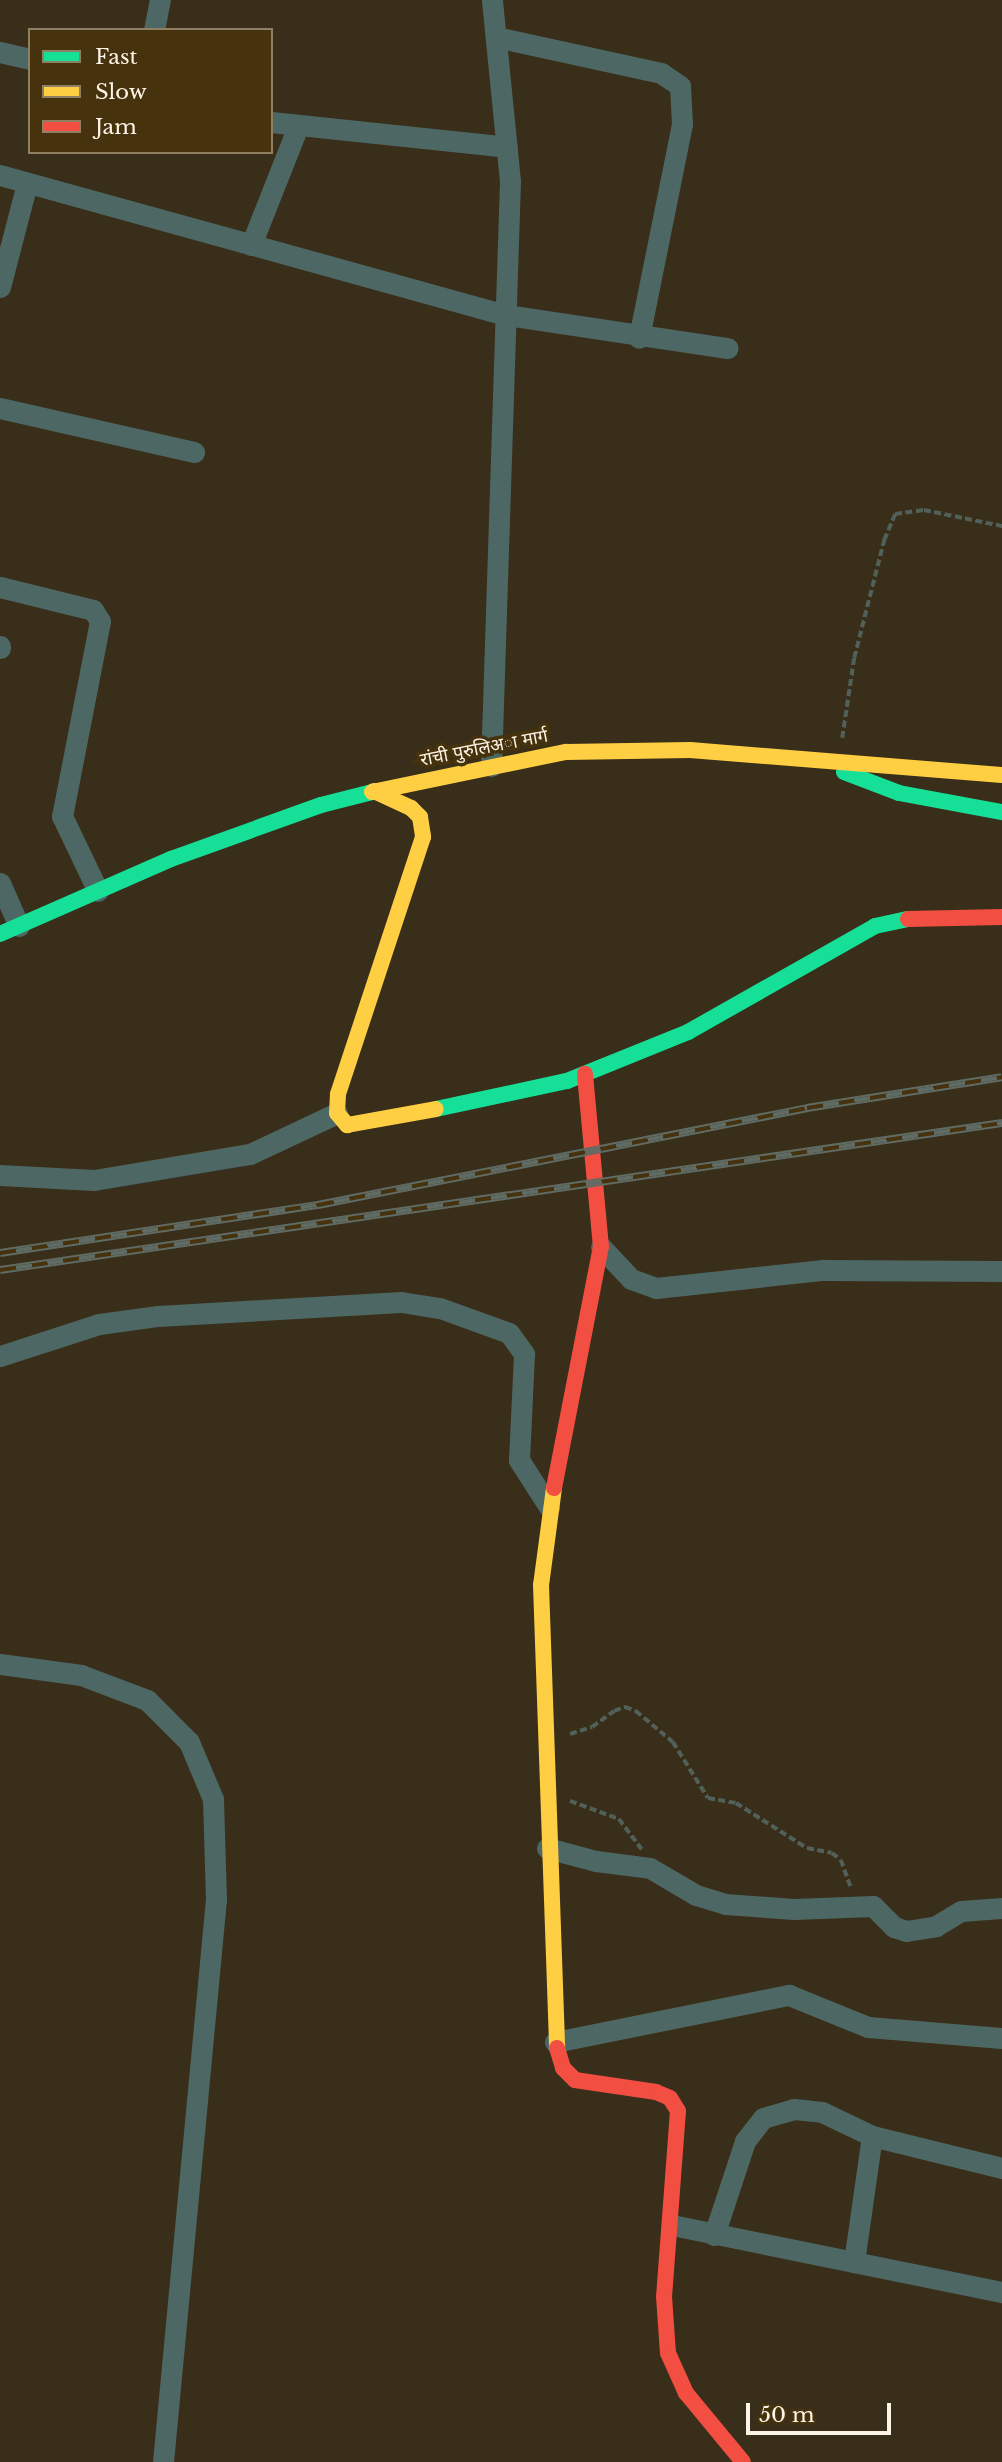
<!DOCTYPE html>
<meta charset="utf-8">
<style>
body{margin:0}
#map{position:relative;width:1002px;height:2462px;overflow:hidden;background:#392e19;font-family:"Libre Baskerville","Noto Sans Devanagari",serif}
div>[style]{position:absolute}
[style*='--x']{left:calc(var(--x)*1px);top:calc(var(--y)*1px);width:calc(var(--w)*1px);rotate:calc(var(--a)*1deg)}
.path>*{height:3.5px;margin-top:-1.75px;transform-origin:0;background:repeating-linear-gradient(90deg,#52605a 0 7px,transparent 0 10.5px)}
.street>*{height:21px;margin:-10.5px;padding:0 10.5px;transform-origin:10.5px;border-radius:10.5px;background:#4d6764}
.fast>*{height:16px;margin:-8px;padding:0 8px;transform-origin:8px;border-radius:8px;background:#16e098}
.slow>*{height:16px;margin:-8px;padding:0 8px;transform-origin:8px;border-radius:8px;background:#ffcf43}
.jam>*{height:16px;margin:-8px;padding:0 8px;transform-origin:8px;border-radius:8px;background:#f24e42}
.rail>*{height:8px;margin-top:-4px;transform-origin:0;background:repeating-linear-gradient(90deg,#46320c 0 16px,#606b64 0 32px);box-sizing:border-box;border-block:2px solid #606b64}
span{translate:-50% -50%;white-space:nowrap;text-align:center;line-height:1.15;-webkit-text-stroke:7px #46320c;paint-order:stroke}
.street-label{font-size:18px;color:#fcf4e6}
.legend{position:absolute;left:28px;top:28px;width:245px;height:126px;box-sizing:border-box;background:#46320c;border:2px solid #8f8063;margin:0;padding:9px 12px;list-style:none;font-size:21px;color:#fcf4e6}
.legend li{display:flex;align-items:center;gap:14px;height:35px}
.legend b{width:35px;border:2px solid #8f8063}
.scale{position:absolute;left:746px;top:2403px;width:145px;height:32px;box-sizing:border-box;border:4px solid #fcf4e6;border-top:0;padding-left:9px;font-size:21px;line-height:24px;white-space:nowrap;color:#fcf4e6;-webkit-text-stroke:5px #46320c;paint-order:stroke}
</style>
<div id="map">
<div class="path">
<i style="--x:842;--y:738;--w:81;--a:-81.5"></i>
<i style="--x:854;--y:658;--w:122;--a:-75.7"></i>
<i style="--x:884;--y:540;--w:28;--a:-67"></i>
<i style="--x:895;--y:514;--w:29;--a:-8"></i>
<i style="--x:924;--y:510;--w:80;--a:11.6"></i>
<i style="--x:570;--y:1734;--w:23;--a:-18"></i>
<i style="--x:592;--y:1727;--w:27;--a:-36"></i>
<i style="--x:614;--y:1711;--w:12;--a:-20"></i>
<i style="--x:625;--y:1707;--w:12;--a:20"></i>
<i style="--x:636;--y:1711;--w:48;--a:40"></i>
<i style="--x:673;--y:1742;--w:66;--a:58"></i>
<i style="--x:708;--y:1798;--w:28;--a:10"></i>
<i style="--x:736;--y:1803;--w:84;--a:32.4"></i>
<i style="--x:807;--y:1848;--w:25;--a:11"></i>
<i style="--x:832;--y:1853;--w:11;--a:38"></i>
<i style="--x:841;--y:1860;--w:29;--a:70"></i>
<i style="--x:570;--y:1801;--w:52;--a:20.2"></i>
<i style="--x:619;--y:1819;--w:38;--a:53"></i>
</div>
<div class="street">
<i style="--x:154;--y:30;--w:31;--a:-79"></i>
<i style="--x:496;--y:37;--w:169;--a:12.3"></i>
<i style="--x:661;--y:73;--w:23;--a:34"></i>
<i style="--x:680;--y:86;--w:38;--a:87"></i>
<i style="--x:682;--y:124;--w:218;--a:101.4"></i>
<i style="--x:0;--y:52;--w:31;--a:13"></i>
<i style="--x:271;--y:122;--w:237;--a:6"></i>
<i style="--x:0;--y:175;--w:525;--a:15.47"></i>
<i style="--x:506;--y:315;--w:224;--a:8.5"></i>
<i style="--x:251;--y:245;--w:128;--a:-68.4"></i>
<i style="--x:0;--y:287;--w:107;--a:-75.4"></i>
<i style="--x:0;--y:408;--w:199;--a:12.8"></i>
<i style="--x:0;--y:587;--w:96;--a:13.9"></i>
<i style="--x:93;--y:610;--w:13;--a:58"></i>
<i style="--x:100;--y:621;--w:199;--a:101"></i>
<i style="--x:62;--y:816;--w:83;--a:64.4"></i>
<i style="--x:0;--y:648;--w:2;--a:-90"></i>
<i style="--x:491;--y:766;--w:585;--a:-88.14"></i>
<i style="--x:510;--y:181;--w:182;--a:-95.7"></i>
<i style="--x:0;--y:883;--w:47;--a:66.2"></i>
<i style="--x:0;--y:1175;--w:94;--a:3"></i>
<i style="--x:94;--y:1180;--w:158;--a:-9.5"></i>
<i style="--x:250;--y:1154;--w:96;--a:-25.2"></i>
<i style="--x:601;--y:1247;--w:44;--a:46.8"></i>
<i style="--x:631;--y:1279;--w:27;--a:20"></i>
<i style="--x:656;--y:1288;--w:168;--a:-6.2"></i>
<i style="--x:823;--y:1270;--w:179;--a:0.3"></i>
<i style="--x:0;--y:1356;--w:104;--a:-17.9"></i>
<i style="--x:99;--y:1324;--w:60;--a:-7.7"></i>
<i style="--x:158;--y:1316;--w:243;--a:-3.3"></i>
<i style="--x:401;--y:1302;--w:39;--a:9"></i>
<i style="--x:440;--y:1308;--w:73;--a:19.9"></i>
<i style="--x:509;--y:1333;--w:26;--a:54"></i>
<i style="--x:524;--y:1354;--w:106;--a:92.7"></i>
<i style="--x:519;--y:1460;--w:56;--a:57.4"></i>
<i style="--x:0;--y:1664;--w:82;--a:7.7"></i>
<i style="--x:81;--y:1675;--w:71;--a:20.7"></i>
<i style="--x:147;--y:1700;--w:59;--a:45"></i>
<i style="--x:189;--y:1742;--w:62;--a:67.2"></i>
<i style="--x:213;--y:1799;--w:100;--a:88.3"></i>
<i style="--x:216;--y:1899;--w:565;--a:95.38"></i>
<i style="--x:547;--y:1848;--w:51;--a:14.9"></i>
<i style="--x:596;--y:1861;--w:54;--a:7.4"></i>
<i style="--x:650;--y:1868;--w:53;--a:30.4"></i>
<i style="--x:696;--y:1895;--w:30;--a:17"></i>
<i style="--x:725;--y:1904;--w:69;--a:4.1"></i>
<i style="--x:794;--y:1909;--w:79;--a:-2.2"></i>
<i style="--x:873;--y:1906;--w:30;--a:45"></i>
<i style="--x:894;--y:1927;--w:13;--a:18"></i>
<i style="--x:906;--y:1931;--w:30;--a:-9"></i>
<i style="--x:936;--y:1926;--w:29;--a:-31"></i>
<i style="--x:961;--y:1911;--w:41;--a:-4.2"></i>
<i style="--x:555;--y:2042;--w:239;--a:-11.4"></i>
<i style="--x:789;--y:1995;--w:85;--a:22.1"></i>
<i style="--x:868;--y:2027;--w:134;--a:4.7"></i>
<i style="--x:672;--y:2225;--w:337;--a:11.5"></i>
<i style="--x:714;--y:2235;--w:99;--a:-71.7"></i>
<i style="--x:745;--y:2141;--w:29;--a:-52"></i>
<i style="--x:763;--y:2118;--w:32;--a:-16"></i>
<i style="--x:794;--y:2109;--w:28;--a:6"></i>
<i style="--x:822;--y:2112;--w:55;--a:25.6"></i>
<i style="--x:872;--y:2136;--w:134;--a:13.8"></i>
<i style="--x:854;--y:2262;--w:127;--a:-81.9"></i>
</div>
<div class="fast">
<i style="--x:844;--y:772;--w:59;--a:20.9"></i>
<i style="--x:899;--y:793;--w:105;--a:10.5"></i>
<i style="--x:0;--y:934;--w:187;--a:-23.7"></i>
<i style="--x:171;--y:859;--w:159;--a:-19.8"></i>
<i style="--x:321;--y:805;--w:53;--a:-14.3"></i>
<i style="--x:436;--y:1109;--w:134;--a:-12.1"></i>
<i style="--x:567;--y:1081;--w:131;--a:-22"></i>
<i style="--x:688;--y:1032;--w:215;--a:-29.5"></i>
<i style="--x:875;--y:926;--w:34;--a:-12"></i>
</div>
<div class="slow">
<i style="--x:374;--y:791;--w:41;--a:24.7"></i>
<i style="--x:411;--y:808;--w:13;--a:45"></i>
<i style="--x:420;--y:817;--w:20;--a:81"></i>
<i style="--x:423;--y:837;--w:271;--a:108.3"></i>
<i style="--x:338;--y:1094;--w:19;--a:93"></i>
<i style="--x:337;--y:1113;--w:16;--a:50"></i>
<i style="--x:347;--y:1125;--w:90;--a:-10.2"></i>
<i style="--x:372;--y:792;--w:198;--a:-11.7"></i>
<i style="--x:566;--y:752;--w:124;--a:-0.9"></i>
<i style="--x:690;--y:750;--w:313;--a:4.6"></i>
<i style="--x:554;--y:1488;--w:98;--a:97.6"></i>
<i style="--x:541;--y:1585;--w:463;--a:88"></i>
</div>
<div class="jam">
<i style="--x:908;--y:919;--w:94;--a:-1.2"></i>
<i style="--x:554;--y:1488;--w:246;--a:-79"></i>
<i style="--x:601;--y:1247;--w:174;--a:-95.3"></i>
<i style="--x:557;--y:2048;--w:21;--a:73"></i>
<i style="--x:563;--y:2068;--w:17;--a:45"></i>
<i style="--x:575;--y:2080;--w:82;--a:8.4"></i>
<i style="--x:656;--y:2092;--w:15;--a:23"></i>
<i style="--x:670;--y:2098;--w:15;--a:58"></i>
<i style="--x:678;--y:2111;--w:186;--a:94.3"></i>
<i style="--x:664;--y:2296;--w:57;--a:86"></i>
<i style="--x:668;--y:2353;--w:44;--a:65.8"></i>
<i style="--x:686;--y:2393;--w:89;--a:50.4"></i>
</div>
<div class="rail">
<i style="--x:0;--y:1253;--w:322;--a:-8.6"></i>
<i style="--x:318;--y:1205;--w:499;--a:-11.2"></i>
<i style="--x:807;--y:1108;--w:197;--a:-9"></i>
<i style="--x:0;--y:1270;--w:1013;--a:-8.35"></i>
</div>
<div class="street-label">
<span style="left:484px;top:748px;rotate:-11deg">रांची पुरुलिअा मार्ग</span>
</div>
<ul class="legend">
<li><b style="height:9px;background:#16e098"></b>Fast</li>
<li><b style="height:9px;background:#ffcf43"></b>Slow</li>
<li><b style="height:9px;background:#f24e42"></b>Jam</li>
</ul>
<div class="scale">50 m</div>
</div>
